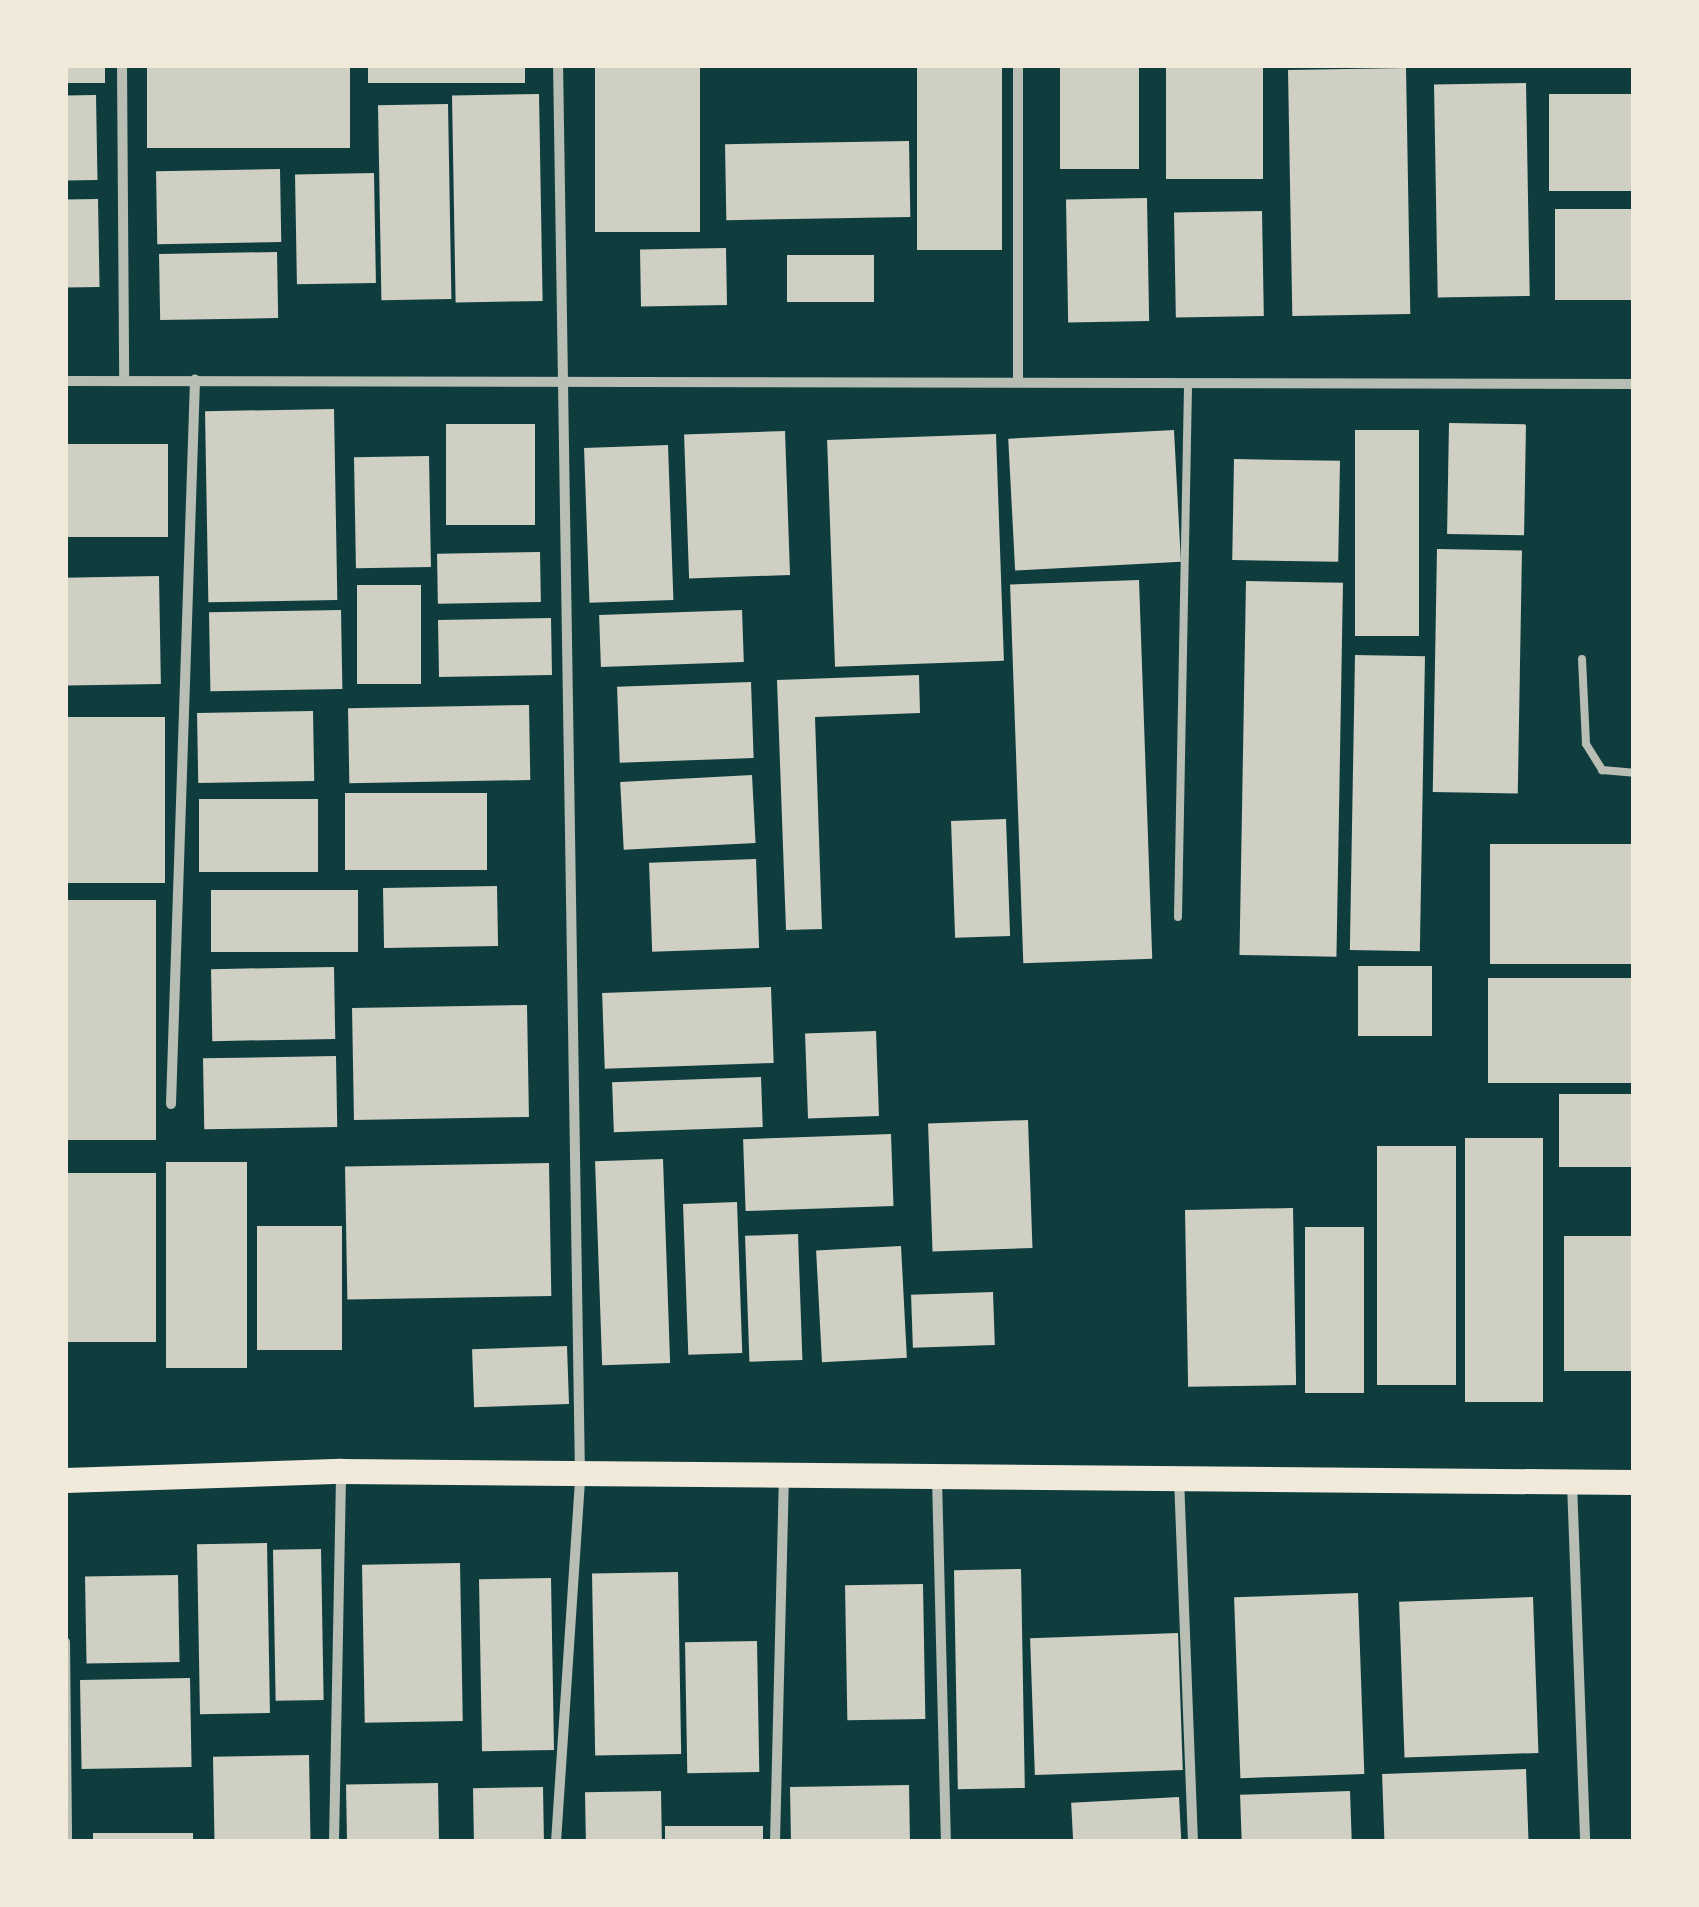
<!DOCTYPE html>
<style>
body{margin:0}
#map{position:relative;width:1699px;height:1907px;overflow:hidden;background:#0f3d3e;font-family:Commissioner,sans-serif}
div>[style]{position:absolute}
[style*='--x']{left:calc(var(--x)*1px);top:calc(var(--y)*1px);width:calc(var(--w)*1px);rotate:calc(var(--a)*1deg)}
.building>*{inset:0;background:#cfcfc3;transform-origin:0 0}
.service>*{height:8px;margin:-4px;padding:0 4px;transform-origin:4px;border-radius:4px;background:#b8beb3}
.minor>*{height:10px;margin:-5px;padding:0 5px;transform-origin:5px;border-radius:5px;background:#b8beb3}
.primary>*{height:25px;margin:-12.5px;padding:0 12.5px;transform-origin:12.5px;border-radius:12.5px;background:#f1e9da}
span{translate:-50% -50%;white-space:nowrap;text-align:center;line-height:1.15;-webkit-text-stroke:8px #f1e9da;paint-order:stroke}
.frame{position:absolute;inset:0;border:68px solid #f1e9da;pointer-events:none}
</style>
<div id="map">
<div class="building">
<i style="left:65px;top:65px;width:40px;height:18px"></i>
<i style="left:147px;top:65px;width:203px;height:83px"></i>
<i style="left:368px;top:65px;width:157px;height:18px"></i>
<i style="left:595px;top:65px;width:105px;height:167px"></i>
<i style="left:917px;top:65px;width:85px;height:185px"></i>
<i style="left:1060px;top:65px;width:79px;height:104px"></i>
<i style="left:1166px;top:65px;width:97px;height:114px"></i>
<i style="left:1406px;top:68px;width:246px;height:118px;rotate:89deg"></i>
<i style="left:1526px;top:83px;width:213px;height:92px;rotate:89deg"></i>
<i style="left:539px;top:94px;width:207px;height:87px;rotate:89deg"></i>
<i style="left:1634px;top:94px;width:97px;height:85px;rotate:90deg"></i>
<i style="left:96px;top:95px;width:85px;height:31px;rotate:89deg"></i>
<i style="left:448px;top:104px;width:195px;height:70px;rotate:89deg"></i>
<i style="left:909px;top:141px;width:76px;height:184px;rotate:89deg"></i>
<i style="left:280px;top:169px;width:73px;height:124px;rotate:89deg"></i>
<i style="left:374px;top:173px;width:110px;height:79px;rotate:89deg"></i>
<i style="left:1147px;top:198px;width:123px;height:81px;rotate:89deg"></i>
<i style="left:98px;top:199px;width:88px;height:33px;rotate:89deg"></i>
<i style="left:1634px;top:209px;width:91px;height:79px;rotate:90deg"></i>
<i style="left:1262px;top:211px;width:105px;height:88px;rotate:89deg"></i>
<i style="left:726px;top:248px;width:57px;height:86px;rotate:89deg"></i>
<i style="left:277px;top:252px;width:66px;height:118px;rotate:89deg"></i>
<i style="left:874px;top:255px;width:47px;height:87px;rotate:90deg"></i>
<i style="left:334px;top:409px;width:191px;height:129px;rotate:89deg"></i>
<i style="left:1449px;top:423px;width:77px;height:111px;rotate:1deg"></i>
<i style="left:535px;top:424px;width:101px;height:89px;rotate:90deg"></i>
<i style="left:1174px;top:430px;width:132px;height:166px;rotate:87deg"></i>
<i style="left:1355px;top:430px;width:64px;height:206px"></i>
<i style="left:785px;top:431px;width:144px;height:101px;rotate:88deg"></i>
<i style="left:996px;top:434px;width:227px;height:169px;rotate:88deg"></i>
<i style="left:65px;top:444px;width:103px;height:93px"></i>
<i style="left:668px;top:445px;width:155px;height:84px;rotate:88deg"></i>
<i style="left:429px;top:456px;width:111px;height:75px;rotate:89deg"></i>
<i style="left:1234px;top:459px;width:106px;height:101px;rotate:1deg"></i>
<i style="left:1437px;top:549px;width:85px;height:243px;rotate:1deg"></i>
<i style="left:540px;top:552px;width:50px;height:103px;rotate:89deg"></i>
<i style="left:159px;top:576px;width:108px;height:94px;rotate:89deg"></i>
<i style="left:1139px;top:580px;width:379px;height:129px;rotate:88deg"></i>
<i style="left:1246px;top:581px;width:97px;height:374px;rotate:1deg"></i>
<i style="left:357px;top:585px;width:64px;height:99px"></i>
<i style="left:341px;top:610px;width:79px;height:132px;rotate:89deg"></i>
<i style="left:742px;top:610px;width:52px;height:143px;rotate:88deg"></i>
<i style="left:551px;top:618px;width:57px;height:113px;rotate:89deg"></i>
<i style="left:1355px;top:655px;width:70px;height:295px;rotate:1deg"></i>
<i style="clip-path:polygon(919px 675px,920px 713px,815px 717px,822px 929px,786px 930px,777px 680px)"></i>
<i style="left:751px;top:682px;width:76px;height:134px;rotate:88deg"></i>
<i style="left:529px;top:705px;width:75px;height:181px;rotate:89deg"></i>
<i style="left:313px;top:711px;width:70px;height:116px;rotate:89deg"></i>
<i style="left:165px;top:717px;width:166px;height:100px;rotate:90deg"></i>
<i style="left:752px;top:775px;width:68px;height:132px;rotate:87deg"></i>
<i style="left:487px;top:793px;width:77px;height:142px;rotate:90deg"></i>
<i style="left:318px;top:799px;width:73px;height:119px;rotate:90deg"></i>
<i style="left:1006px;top:819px;width:117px;height:55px;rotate:88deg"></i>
<i style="left:1490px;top:844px;width:144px;height:120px"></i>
<i style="left:756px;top:859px;width:89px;height:107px;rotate:88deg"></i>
<i style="left:497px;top:886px;width:60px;height:114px;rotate:89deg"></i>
<i style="left:358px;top:890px;width:62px;height:147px;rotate:90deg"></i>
<i style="left:156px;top:900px;width:240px;height:91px;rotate:90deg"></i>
<i style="left:1358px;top:966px;width:74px;height:70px"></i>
<i style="left:334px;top:967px;width:72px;height:123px;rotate:89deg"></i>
<i style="left:1488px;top:978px;width:146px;height:105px"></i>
<i style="left:771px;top:987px;width:76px;height:169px;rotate:88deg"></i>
<i style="left:527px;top:1005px;width:112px;height:175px;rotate:89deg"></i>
<i style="left:876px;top:1031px;width:85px;height:71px;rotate:88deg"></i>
<i style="left:336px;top:1056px;width:71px;height:133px;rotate:89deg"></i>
<i style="left:761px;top:1077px;width:50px;height:149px;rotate:88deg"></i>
<i style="left:1559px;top:1094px;width:75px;height:73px"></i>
<i style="left:1028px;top:1120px;width:128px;height:100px;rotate:88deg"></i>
<i style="left:891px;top:1134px;width:72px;height:148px;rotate:88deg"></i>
<i style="left:1465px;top:1138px;width:78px;height:264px"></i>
<i style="left:1377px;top:1146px;width:79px;height:239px"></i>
<i style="left:663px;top:1159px;width:204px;height:68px;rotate:88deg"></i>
<i style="left:166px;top:1162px;width:81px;height:206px"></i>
<i style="left:549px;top:1163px;width:133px;height:204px;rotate:89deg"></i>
<i style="left:156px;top:1173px;width:169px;height:91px;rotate:90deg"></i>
<i style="left:737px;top:1202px;width:151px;height:54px;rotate:88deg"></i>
<i style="left:1293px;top:1208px;width:177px;height:108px;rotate:89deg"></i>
<i style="left:342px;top:1226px;width:124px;height:85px;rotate:90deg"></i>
<i style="left:1305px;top:1227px;width:59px;height:166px"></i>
<i style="left:798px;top:1234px;width:126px;height:53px;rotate:88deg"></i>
<i style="left:1634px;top:1236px;width:135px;height:70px;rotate:90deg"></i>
<i style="left:901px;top:1246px;width:112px;height:85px;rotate:87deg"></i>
<i style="left:993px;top:1292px;width:53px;height:82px;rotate:88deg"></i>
<i style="left:567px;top:1346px;width:58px;height:95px;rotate:88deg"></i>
<i style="left:267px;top:1543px;width:170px;height:70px;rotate:89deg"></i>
<i style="left:321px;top:1549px;width:151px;height:48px;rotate:89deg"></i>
<i style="left:460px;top:1563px;width:158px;height:98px;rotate:89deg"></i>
<i style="left:1021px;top:1569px;width:219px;height:67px;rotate:89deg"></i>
<i style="left:678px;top:1572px;width:182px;height:86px;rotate:89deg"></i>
<i style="left:178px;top:1575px;width:87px;height:93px;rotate:89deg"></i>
<i style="left:551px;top:1578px;width:172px;height:72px;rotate:89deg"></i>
<i style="left:923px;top:1584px;width:135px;height:78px;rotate:89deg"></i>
<i style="left:1358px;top:1593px;width:181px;height:124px;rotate:88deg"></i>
<i style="left:1533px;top:1597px;width:156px;height:134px;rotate:88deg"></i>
<i style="left:1178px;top:1633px;width:137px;height:148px;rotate:88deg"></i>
<i style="left:757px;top:1641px;width:131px;height:72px;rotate:89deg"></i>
<i style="left:190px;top:1678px;width:89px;height:110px;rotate:89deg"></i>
<i style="left:309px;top:1755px;width:87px;height:96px;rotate:89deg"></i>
<i style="left:1526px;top:1769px;width:73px;height:144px;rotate:88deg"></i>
<i style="left:438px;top:1783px;width:59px;height:92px;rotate:89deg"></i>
<i style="left:909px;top:1785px;width:57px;height:119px;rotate:89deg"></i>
<i style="left:543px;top:1787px;width:55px;height:70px;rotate:89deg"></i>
<i style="left:661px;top:1791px;width:51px;height:76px;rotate:89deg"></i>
<i style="left:1350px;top:1791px;width:51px;height:110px;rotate:88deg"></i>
<i style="left:1179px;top:1797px;width:45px;height:108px;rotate:87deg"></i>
<i style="left:763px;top:1826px;width:16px;height:98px;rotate:90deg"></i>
<i style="left:193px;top:1833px;width:9px;height:100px;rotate:90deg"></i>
</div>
<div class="service">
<i style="--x:1582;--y:659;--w:85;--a:87.3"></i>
<i style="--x:1586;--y:744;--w:31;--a:58"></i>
<i style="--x:1602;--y:770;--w:32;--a:5"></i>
<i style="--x:1178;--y:917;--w:531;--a:-88.92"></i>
</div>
<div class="minor">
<i style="--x:122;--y:65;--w:316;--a:89.6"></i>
<i style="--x:1018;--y:65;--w:315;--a:90"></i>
<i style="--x:65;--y:381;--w:1569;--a:0.11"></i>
<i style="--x:171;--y:1104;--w:725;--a:-88.1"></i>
<i style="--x:937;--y:1478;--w:364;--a:88.6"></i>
<i style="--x:1179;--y:1478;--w:364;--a:87.8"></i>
<i style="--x:1572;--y:1483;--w:359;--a:87.9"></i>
<i style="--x:65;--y:1642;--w:200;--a:89.4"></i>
<i style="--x:334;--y:1842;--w:369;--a:-88.9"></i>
<i style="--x:556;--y:1842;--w:366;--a:-86.2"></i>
<i style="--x:580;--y:1477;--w:1412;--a:-90.89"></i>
<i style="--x:775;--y:1842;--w:364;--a:-88.6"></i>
</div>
<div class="primary">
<i style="--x:65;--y:1480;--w:276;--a:-1.9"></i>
<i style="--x:341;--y:1471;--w:1293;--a:0.49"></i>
</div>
<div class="frame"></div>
</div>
